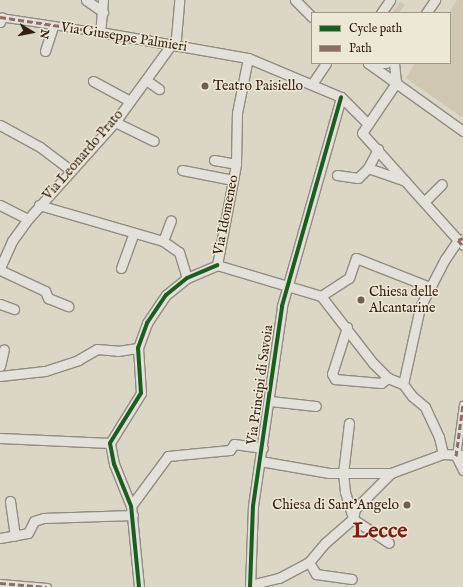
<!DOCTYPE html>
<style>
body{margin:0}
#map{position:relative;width:463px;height:587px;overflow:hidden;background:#dcd6c7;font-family:"IM FELL English",serif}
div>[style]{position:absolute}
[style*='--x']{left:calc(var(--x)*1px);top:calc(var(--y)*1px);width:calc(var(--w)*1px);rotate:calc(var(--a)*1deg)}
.green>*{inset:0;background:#d0c7b3}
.roads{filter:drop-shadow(1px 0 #918c82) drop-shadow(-1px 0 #918c82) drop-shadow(0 1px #918c82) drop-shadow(0 -1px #918c82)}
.pedestrian>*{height:7px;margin:-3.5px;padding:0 3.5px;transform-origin:3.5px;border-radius:3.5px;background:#e4e1da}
.minor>*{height:9px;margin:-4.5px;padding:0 4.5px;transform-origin:4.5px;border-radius:4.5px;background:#e4e1da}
.quiet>*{height:3px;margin-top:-1.5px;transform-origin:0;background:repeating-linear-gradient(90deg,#8d6e63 0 6px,transparent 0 9px)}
.cycleway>*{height:4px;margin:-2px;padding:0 2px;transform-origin:2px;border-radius:2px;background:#1b5e20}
.dots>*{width:11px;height:11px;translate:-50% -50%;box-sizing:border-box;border:2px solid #ede7d5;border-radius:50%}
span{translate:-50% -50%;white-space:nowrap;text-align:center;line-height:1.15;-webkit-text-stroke:3px #ede7d5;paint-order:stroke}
.street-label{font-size:14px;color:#311f16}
.poi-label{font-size:14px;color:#311f16}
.left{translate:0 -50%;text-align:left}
.right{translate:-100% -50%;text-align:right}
.town-label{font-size:22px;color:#7a1f14;font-weight:700}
.legend{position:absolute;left:311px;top:12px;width:140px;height:52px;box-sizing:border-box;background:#ede7d5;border:1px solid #a29789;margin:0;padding:5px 7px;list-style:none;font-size:12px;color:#311f16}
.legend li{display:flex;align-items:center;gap:8px;height:20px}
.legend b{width:20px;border:1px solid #a29789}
.north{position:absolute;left:12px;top:12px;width:40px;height:40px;-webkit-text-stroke:3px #ede7d5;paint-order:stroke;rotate:100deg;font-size:11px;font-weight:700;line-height:16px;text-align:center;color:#311f16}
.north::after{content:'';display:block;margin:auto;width:14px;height:18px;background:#311f16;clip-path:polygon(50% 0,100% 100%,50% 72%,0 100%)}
</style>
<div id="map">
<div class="green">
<i style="clip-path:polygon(457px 0,463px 0,463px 118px,406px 78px,415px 63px,450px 63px,449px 13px)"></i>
<i style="clip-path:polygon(400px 2px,405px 5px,399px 13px,392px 13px)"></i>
</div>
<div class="roads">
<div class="pedestrian">
<i style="--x:0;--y:17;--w:101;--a:8.5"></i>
<i style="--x:463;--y:238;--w:5;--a:158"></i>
<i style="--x:458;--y:240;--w:8;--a:50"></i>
<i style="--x:456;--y:456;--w:52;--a:-82.3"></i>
<i style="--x:0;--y:583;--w:47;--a:4.9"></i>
</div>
<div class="minor">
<i style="--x:86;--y:0;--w:21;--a:35"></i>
<i style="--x:103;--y:0;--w:32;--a:95"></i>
<i style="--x:100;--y:32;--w:150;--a:10"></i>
<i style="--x:248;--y:58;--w:101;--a:22.8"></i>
<i style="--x:341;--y:97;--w:38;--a:45"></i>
<i style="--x:295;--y:0;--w:24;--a:45"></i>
<i style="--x:381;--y:13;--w:16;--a:-55"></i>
<i style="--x:426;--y:13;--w:16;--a:-55"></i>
<i style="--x:0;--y:22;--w:5;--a:-68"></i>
<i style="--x:45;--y:51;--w:26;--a:-72"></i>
<i style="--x:368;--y:63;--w:117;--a:35.6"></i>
<i style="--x:368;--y:63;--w:18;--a:0"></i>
<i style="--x:394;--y:63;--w:20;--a:84"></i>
<i style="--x:146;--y:80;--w:16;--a:35"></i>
<i style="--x:93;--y:81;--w:42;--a:28.4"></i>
<i style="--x:396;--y:83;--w:60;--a:124.2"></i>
<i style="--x:362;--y:133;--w:144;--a:48.1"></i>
<i style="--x:458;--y:240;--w:23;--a:124"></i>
<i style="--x:445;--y:259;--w:54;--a:117.5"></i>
<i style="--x:420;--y:307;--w:79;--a:102.4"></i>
<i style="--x:312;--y:84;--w:25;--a:-56"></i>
<i style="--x:115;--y:122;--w:43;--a:26"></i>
<i style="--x:0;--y:125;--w:46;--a:28.8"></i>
<i style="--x:40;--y:147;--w:39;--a:37"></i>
<i style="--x:378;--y:149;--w:21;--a:118"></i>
<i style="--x:368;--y:168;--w:39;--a:19"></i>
<i style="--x:214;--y:160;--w:22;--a:10"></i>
<i style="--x:182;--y:170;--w:52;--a:11.1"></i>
<i style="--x:337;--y:175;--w:21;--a:8"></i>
<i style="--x:358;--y:178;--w:14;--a:-45"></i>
<i style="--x:424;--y:202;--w:25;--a:-45"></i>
<i style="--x:0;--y:205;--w:31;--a:27"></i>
<i style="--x:39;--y:205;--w:129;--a:16.2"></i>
<i style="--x:163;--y:241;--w:19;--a:35"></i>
<i style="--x:179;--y:252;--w:27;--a:73"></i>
<i style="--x:163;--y:241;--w:22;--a:-69"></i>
<i style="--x:217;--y:265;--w:109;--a:16.6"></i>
<i style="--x:321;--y:296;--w:85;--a:52.2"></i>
<i style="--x:373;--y:363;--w:21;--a:45"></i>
<i style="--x:388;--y:378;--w:16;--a:22"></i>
<i style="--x:217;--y:265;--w:103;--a:-79.3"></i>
<i style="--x:236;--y:164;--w:51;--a:-88.9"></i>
<i style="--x:237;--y:113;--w:56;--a:-78.7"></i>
<i style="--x:0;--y:268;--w:30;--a:-66"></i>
<i style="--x:12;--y:241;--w:27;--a:-54"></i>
<i style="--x:28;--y:219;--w:130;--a:-48.1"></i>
<i style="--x:115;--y:122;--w:104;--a:-54"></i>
<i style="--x:176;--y:38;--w:38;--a:-85"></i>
<i style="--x:121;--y:268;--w:37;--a:-70"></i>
<i style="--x:0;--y:270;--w:50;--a:25"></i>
<i style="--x:45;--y:291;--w:8;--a:67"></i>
<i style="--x:48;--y:298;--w:22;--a:22"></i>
<i style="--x:321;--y:296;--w:33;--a:-33"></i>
<i style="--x:349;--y:278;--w:21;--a:-71"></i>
<i style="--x:356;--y:258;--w:79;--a:21.4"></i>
<i style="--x:0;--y:304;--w:15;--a:20"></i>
<i style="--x:347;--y:327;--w:49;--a:107.7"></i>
<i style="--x:332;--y:374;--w:6;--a:59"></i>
<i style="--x:335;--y:379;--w:46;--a:5"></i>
<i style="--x:381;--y:383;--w:9;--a:-36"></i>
<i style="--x:0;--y:366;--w:17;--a:-77"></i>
<i style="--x:0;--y:376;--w:45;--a:-6.3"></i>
<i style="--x:45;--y:371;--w:35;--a:-18"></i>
<i style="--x:78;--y:360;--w:22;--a:-30"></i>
<i style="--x:97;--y:349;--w:21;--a:5"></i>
<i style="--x:118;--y:351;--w:20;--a:-9"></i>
<i style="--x:403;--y:384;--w:15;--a:53"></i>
<i style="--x:412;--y:396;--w:17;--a:40"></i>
<i style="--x:425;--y:407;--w:33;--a:65"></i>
<i style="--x:439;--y:437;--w:17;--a:77"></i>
<i style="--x:270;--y:401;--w:46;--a:6.2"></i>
<i style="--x:349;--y:423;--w:50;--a:96.8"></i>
<i style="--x:343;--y:473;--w:19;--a:84"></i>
<i style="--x:345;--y:492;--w:28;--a:73"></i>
<i style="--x:353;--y:519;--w:43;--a:33.7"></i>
<i style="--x:0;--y:438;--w:110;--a:2.6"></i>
<i style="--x:456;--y:456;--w:16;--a:63"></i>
<i style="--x:260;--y:461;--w:70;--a:9.9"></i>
<i style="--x:329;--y:473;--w:62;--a:0"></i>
<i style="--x:391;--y:473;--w:55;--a:-20.1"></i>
<i style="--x:443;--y:454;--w:20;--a:3"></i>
<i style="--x:10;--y:501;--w:35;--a:82"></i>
<i style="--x:131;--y:506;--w:62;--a:-53.5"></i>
<i style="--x:168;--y:456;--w:62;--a:-5.5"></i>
<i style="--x:230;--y:450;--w:7;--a:-56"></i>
<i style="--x:234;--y:444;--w:29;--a:8"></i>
<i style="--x:0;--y:538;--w:28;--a:-10"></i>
<i style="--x:28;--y:533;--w:13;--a:-63"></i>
<i style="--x:34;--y:521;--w:9;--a:-18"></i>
<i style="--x:43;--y:518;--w:90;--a:-1.9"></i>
<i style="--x:309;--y:562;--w:14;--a:60"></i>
<i style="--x:316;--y:574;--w:36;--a:8"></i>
<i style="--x:250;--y:585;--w:30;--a:-14"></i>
<i style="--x:279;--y:578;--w:34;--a:-28"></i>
<i style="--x:309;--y:562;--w:25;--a:-50"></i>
<i style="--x:325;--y:543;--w:37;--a:-41"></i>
<i style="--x:353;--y:519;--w:10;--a:-79"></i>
<i style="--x:355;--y:509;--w:51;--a:-45"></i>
<i style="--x:139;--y:587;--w:81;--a:-95.6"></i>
<i style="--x:131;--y:506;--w:45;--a:-112"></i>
<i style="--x:114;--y:464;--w:21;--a:-101"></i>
<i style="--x:110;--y:443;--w:59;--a:-58.2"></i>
<i style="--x:141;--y:393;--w:45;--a:-93.8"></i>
<i style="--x:138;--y:348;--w:27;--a:-70"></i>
<i style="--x:147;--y:323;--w:34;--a:-56"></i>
<i style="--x:166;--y:295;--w:27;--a:-39"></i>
<i style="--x:187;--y:278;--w:33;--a:-23"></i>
<i style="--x:250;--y:587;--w:81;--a:-87.9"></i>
<i style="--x:253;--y:506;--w:202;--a:-81.7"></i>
<i style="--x:282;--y:306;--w:217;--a:-74.2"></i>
</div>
</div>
<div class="quiet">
<i style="--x:0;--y:17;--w:101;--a:8.5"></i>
<i style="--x:463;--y:238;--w:5;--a:158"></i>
<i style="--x:458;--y:240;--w:8;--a:50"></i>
<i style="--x:456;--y:456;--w:52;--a:-82.3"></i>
<i style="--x:0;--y:583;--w:47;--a:4.9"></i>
</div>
<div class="cycleway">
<i style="--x:139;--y:587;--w:81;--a:-95.6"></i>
<i style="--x:131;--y:506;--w:45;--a:-112"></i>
<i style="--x:114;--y:464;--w:21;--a:-101"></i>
<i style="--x:110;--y:443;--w:59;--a:-58.2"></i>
<i style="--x:141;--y:393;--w:45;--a:-93.8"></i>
<i style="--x:138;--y:348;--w:27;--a:-70"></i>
<i style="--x:147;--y:323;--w:34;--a:-56"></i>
<i style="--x:166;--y:295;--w:27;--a:-39"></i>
<i style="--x:187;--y:278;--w:33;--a:-23"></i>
<i style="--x:250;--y:587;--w:81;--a:-87.9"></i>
<i style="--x:253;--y:506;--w:202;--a:-81.7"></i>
<i style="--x:282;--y:306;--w:217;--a:-74.2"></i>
</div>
<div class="dots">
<i style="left:205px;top:86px;background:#6d5f54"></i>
<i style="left:361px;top:300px;background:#6d5f54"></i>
<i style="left:407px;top:505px;background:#6d5f54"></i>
</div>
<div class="street-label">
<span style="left:124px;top:37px;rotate:9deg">Via Giuseppe Palmieri</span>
<span style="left:83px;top:155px;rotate:-49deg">Via Leonardo Prato</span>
<span style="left:226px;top:215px;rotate:-79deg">Via Idomeneo</span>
<span style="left:260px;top:385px;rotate:-82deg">Via Principi di Savoia</span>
</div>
<div class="poi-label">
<span class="left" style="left:213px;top:86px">Teatro Paisiello</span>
<span class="left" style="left:369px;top:300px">Chiesa delle<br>Alcantarine</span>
<span class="right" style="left:399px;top:505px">Chiesa di Sant'Angelo</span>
</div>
<div class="town-label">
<span style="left:380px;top:532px">Lecce</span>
</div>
<ul class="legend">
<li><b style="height:5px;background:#1b5e20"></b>Cycle path</li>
<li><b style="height:5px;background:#8d6e63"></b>Path</li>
</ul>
<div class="north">N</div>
</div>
